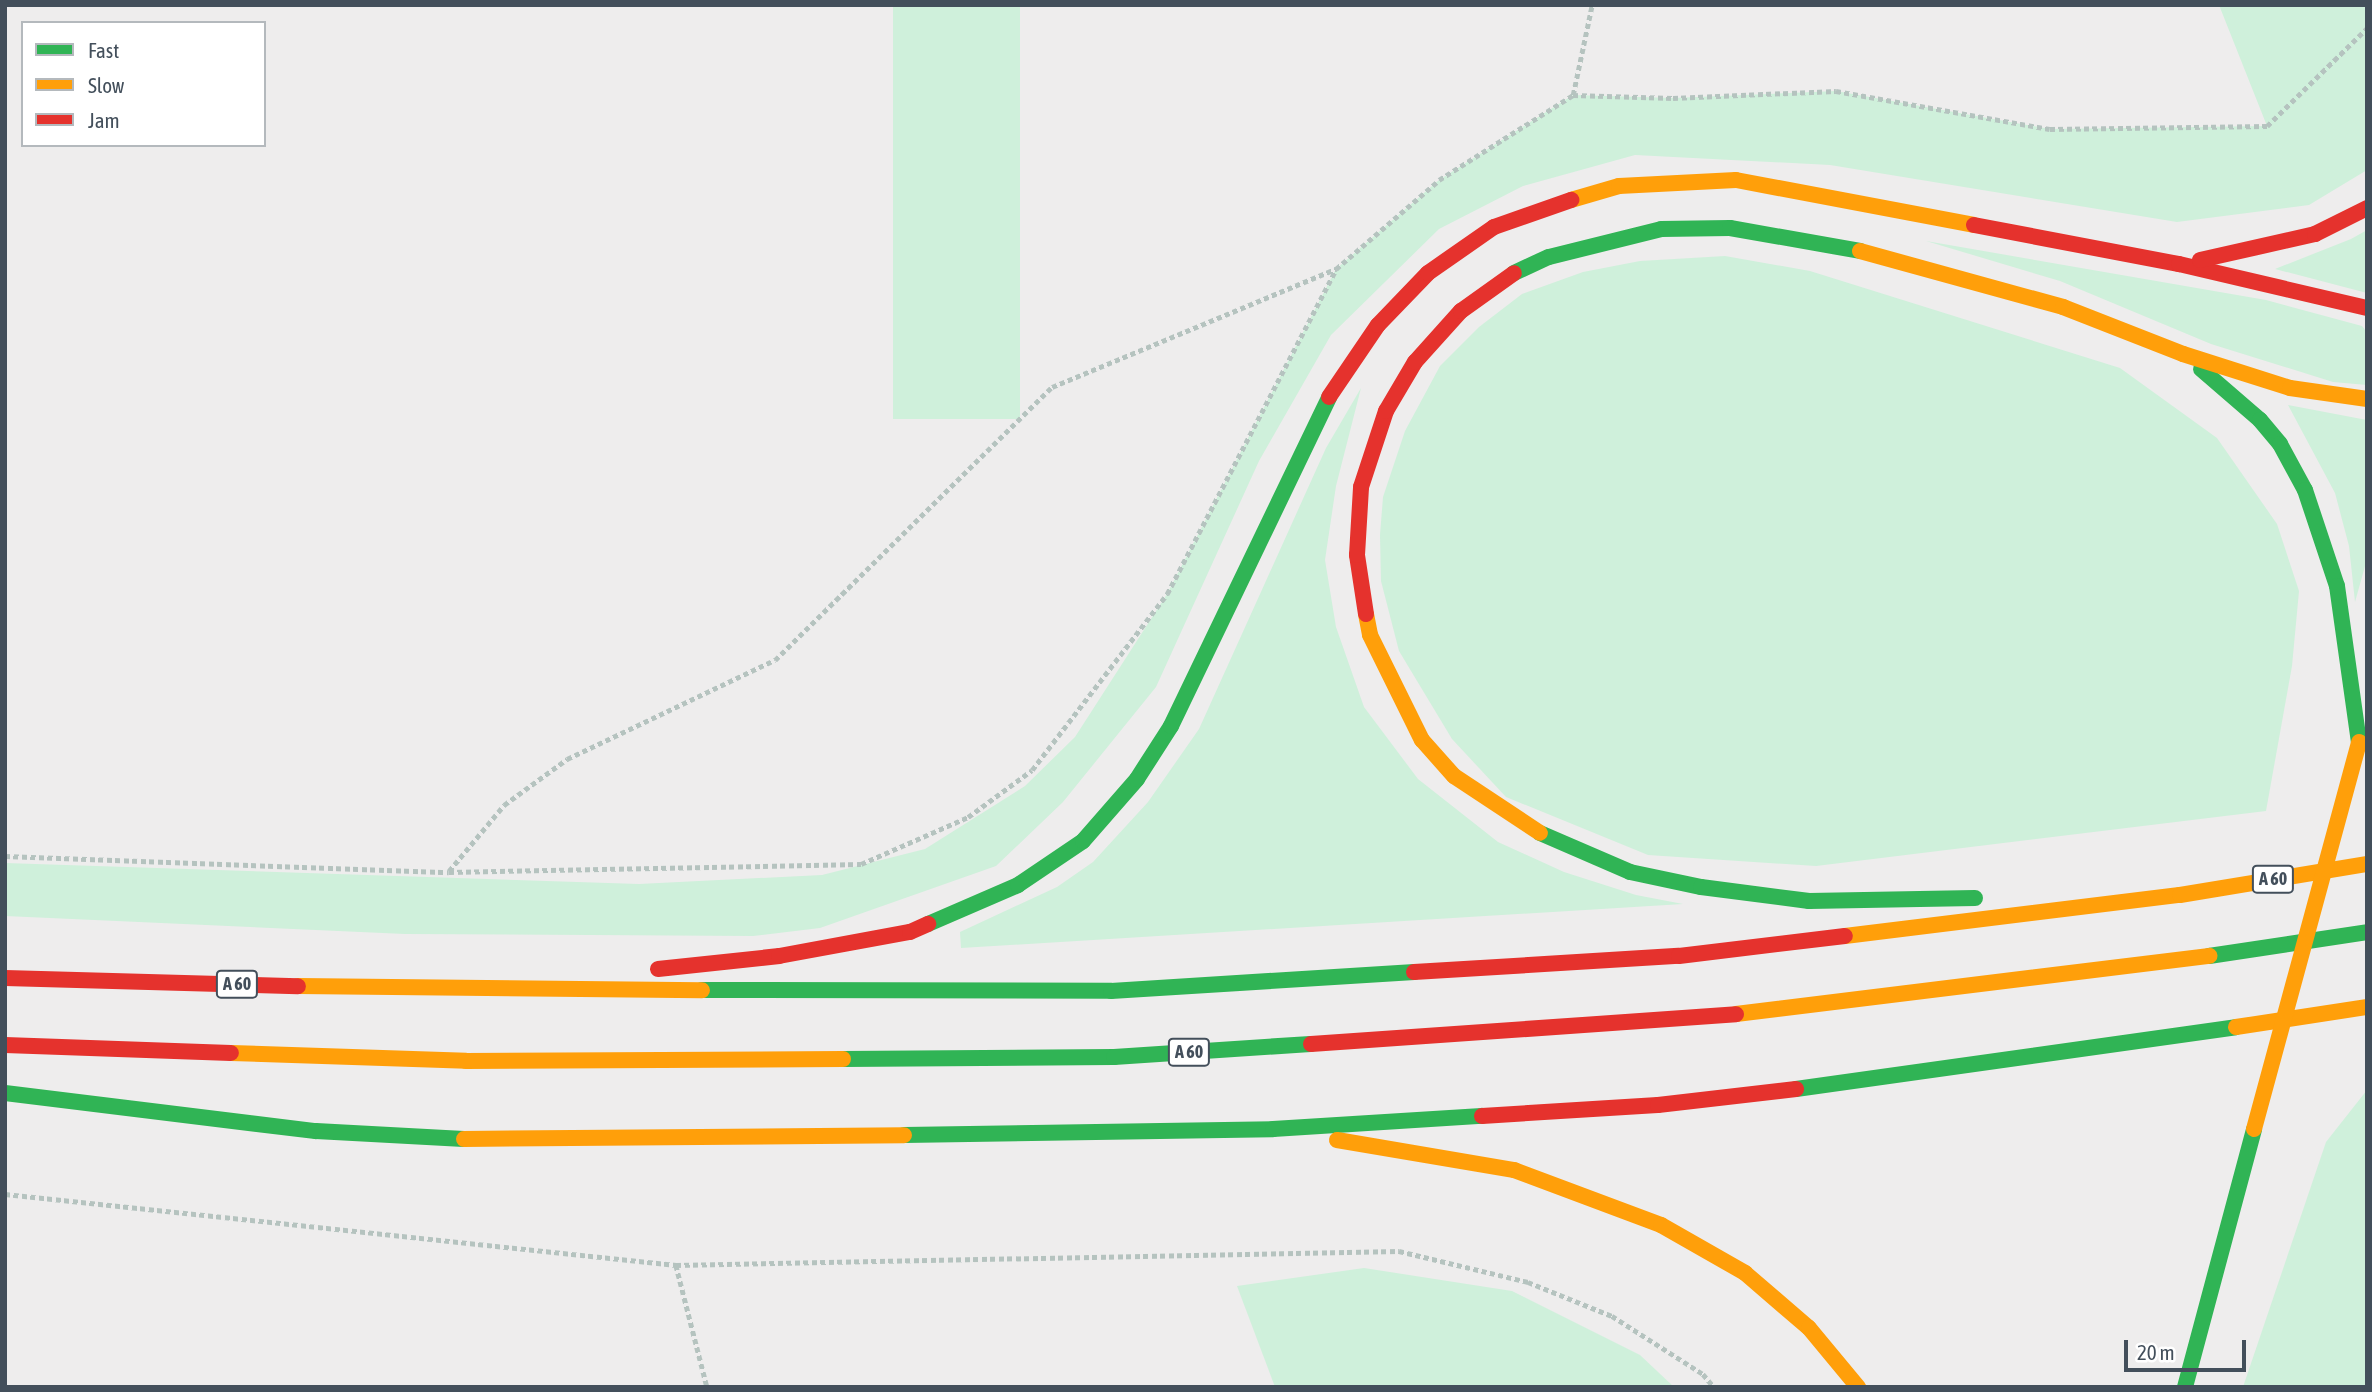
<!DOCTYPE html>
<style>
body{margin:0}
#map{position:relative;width:2372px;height:1392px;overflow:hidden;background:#eeeded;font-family:"Asap Condensed",sans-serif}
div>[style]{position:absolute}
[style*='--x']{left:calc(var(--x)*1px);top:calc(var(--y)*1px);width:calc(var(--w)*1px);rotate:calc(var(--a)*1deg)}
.green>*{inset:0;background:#cff0db;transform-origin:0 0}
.path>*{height:4.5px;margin-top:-2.25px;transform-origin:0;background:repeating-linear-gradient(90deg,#b5c3bf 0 5px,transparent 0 8.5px)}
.fast>*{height:16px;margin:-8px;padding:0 8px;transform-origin:8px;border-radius:8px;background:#30b455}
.slow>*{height:16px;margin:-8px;padding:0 8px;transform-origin:8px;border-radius:8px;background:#ff9f0a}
.jam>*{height:16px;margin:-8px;padding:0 8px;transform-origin:8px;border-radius:8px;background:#e5322d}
.slow-bridge>*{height:16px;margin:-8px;padding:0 8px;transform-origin:8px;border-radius:8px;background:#ff9f0a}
span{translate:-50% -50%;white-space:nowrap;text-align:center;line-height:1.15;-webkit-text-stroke:5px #fff;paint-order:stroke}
.shield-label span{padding:2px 5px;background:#fff;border:2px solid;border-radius:5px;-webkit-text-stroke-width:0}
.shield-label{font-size:18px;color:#434f5b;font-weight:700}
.frame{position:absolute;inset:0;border:7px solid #434f5b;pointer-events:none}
.legend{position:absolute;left:21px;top:21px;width:245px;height:126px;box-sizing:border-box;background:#fff;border:2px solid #b4b9bd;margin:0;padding:9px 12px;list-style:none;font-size:21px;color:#434f5b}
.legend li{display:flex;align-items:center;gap:14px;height:35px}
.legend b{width:35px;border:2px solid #b4b9bd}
.scale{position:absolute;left:2124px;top:1340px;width:122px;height:32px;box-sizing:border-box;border:4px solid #434f5b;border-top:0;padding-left:9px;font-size:21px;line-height:24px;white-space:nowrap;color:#434f5b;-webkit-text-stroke:5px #fff;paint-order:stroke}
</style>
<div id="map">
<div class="green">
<i style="left:893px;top:5px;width:127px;height:414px"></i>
<i style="clip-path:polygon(2219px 5px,2367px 5px,2367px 170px,2309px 205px,2177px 222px,1830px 165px,1635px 155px,1523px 186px,1439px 229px,1331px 335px,1259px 461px,1156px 687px,1063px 802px,996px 866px,820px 928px,753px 936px,405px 934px,5px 916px,5px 863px,639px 884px,822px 875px,925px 849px,1025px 786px,1075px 737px,1167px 594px,1336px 269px,1439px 180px,1573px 95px,1673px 98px,1836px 91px,2050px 129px,2267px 126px)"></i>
<i style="clip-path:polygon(2367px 230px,2367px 293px,2275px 269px,2351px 239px)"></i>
<i style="clip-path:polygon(1926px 241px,2266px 300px,2362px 326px,2367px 332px,2367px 385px,2333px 382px,2211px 344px,2060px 281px)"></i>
<i style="clip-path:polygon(1725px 256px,1810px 271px,2120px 368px,2217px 438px,2277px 524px,2299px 591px,2292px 666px,2266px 811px,1816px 866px,1648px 855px,1506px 797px,1452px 739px,1399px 651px,1381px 581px,1380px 535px,1383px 497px,1405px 431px,1440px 366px,1479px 327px,1522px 294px,1583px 272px,1640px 261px)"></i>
<i style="clip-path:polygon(1361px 388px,1336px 486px,1325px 560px,1336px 627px,1364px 707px,1418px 779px,1498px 842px,1564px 872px,1636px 895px,1683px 904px,961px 948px,960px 932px,1057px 887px,1093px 862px,1148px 802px,1199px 729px,1326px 448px)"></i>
<i style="clip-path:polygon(2288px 405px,2367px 420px,2367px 559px,2355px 602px,2349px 546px,2335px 493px)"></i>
<i style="clip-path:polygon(2367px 1090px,2367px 1387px,2243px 1387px,2326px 1142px)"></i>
<i style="clip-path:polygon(1364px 1268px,1512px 1291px,1640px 1355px,1674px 1387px,1275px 1387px,1237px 1286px)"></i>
</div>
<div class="path">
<i style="--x:1573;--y:95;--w:92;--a:-78.1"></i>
<i style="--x:5;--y:856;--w:444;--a:2.1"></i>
<i style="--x:449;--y:872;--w:412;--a:-1.1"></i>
<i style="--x:861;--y:864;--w:117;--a:-23.7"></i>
<i style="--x:968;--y:817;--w:79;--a:-36.3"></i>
<i style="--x:1032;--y:770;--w:222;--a:-52.5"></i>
<i style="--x:1167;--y:594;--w:366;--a:-62.5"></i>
<i style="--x:1336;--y:269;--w:136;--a:-40.8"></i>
<i style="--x:1439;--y:180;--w:159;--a:-32.4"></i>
<i style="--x:1573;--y:95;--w:100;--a:1.7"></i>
<i style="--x:1673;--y:98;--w:163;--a:-2.5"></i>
<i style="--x:1836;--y:91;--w:217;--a:10.1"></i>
<i style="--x:2050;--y:129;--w:217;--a:-0.8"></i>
<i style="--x:2267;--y:126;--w:140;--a:-44.4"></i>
<i style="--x:449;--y:871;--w:86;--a:-50.2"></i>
<i style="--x:504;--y:805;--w:78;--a:-36.1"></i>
<i style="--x:567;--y:759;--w:230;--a:-25.5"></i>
<i style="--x:775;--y:660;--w:389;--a:-44.6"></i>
<i style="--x:1052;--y:387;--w:308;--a:-22.6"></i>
<i style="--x:5;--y:1194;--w:675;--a:6.04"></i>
<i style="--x:676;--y:1265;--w:126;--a:75.7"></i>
<i style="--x:676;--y:1265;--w:723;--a:-1.11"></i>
<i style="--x:1399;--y:1251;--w:133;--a:13.5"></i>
<i style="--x:1528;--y:1282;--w:91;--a:22"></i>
<i style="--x:1612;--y:1316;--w:108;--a:32.5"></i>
<i style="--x:1703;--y:1374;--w:17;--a:50"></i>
</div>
<div class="fast">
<i style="--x:1514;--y:273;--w:38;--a:-25"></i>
<i style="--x:1549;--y:257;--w:115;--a:-14"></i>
<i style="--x:1661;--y:229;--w:69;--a:-0.8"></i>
<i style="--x:1730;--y:228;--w:132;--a:10"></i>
<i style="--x:2201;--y:369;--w:78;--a:40.8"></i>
<i style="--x:2260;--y:420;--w:31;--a:50"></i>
<i style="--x:2280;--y:444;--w:52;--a:61.5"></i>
<i style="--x:2305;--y:490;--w:101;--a:71.6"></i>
<i style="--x:2337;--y:586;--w:158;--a:82"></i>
<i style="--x:1540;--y:833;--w:98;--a:23.4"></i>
<i style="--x:1630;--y:872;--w:73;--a:11.9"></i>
<i style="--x:1701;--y:887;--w:109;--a:7.4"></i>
<i style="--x:1809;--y:901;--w:166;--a:-1"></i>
<i style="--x:928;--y:924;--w:98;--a:-23.4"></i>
<i style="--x:1018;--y:885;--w:78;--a:-34.1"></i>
<i style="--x:1083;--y:841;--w:82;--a:-48.9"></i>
<i style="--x:1137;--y:779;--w:63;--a:-57.3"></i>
<i style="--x:1171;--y:726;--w:365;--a:-64.3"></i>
<i style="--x:2209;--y:956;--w:160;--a:-8.6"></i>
<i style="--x:702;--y:990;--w:409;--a:0.1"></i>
<i style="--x:1111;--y:991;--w:304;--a:-3.6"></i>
<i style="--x:843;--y:1059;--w:271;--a:-0.4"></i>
<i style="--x:1114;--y:1057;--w:197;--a:-3.8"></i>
<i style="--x:1796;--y:1089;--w:444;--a:-8"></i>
<i style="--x:5;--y:1093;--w:313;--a:7"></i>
<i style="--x:316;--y:1131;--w:148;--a:3.1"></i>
<i style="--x:904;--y:1135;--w:369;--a:-0.9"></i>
<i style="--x:1273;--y:1129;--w:209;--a:-3.6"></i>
<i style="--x:2185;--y:1387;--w:267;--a:-75"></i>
</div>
<div class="slow">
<i style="--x:1571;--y:200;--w:50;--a:-16.3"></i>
<i style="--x:1619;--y:186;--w:117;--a:-2.9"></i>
<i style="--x:1736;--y:180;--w:242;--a:10.7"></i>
<i style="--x:1860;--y:251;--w:211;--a:15.4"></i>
<i style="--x:2063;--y:307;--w:129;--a:21.4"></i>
<i style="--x:2183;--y:354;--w:112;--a:17.6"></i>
<i style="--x:2290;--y:388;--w:78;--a:8.1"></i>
<i style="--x:1366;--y:614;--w:21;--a:79"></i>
<i style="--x:1370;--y:635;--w:117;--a:63.7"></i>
<i style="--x:1422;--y:740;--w:48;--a:48.4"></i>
<i style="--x:1454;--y:776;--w:103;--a:33.5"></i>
<i style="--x:1845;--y:936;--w:337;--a:-7"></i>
<i style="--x:2180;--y:895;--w:190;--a:-9.4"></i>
<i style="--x:298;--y:986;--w:404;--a:0.6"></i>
<i style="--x:1736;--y:1014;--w:477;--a:-7"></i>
<i style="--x:2236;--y:1027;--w:133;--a:-8.7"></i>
<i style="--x:231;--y:1053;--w:235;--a:1.9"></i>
<i style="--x:466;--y:1061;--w:377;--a:-0.3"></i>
<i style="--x:464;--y:1139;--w:440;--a:-0.5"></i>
<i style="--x:1337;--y:1140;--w:180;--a:9.6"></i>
<i style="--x:1514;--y:1170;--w:157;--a:20.5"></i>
<i style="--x:1661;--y:1225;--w:97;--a:29.7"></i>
<i style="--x:1745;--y:1273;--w:84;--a:40.7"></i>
<i style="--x:1809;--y:1328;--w:77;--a:50.3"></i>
</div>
<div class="jam">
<i style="--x:1974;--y:225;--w:209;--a:10.8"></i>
<i style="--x:2179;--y:264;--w:193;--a:13.2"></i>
<i style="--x:2200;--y:260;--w:118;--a:-12.7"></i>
<i style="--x:2315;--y:234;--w:58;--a:-26.6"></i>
<i style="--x:1329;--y:397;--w:87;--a:-55.8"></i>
<i style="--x:1378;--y:325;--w:72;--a:-46.1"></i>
<i style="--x:1428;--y:273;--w:80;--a:-34.9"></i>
<i style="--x:1494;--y:227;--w:82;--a:-19.3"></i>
<i style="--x:1366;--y:614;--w:60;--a:-98.7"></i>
<i style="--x:1357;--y:555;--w:68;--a:-86.6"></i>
<i style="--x:1361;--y:487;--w:80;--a:-71.8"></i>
<i style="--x:1386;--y:411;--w:57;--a:-59.4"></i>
<i style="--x:1415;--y:362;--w:69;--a:-48"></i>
<i style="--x:1461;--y:311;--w:65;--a:-35.6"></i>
<i style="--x:658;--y:969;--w:122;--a:-6.1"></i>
<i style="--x:779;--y:956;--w:133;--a:-10.4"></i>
<i style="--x:910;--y:932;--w:20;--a:-24"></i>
<i style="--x:1414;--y:972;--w:265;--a:-3.5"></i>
<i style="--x:1679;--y:956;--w:167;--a:-6.9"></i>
<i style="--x:5;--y:978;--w:293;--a:1.6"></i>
<i style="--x:1311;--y:1044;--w:426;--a:-4"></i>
<i style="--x:5;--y:1045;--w:226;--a:2"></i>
<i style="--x:1482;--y:1116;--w:176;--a:-3.6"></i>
<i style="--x:1658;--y:1105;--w:139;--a:-6.6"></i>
</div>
<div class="slow-bridge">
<i style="--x:2254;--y:1129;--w:401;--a:-74.8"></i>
</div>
<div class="shield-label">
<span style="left:2273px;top:879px">A 60</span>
<span style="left:237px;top:984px">A 60</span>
<span style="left:1189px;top:1052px">A 60</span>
</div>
<div class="frame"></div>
<ul class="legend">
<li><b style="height:9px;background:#30b455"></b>Fast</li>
<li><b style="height:9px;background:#ff9f0a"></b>Slow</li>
<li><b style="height:9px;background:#e5322d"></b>Jam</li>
</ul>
<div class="scale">20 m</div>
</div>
